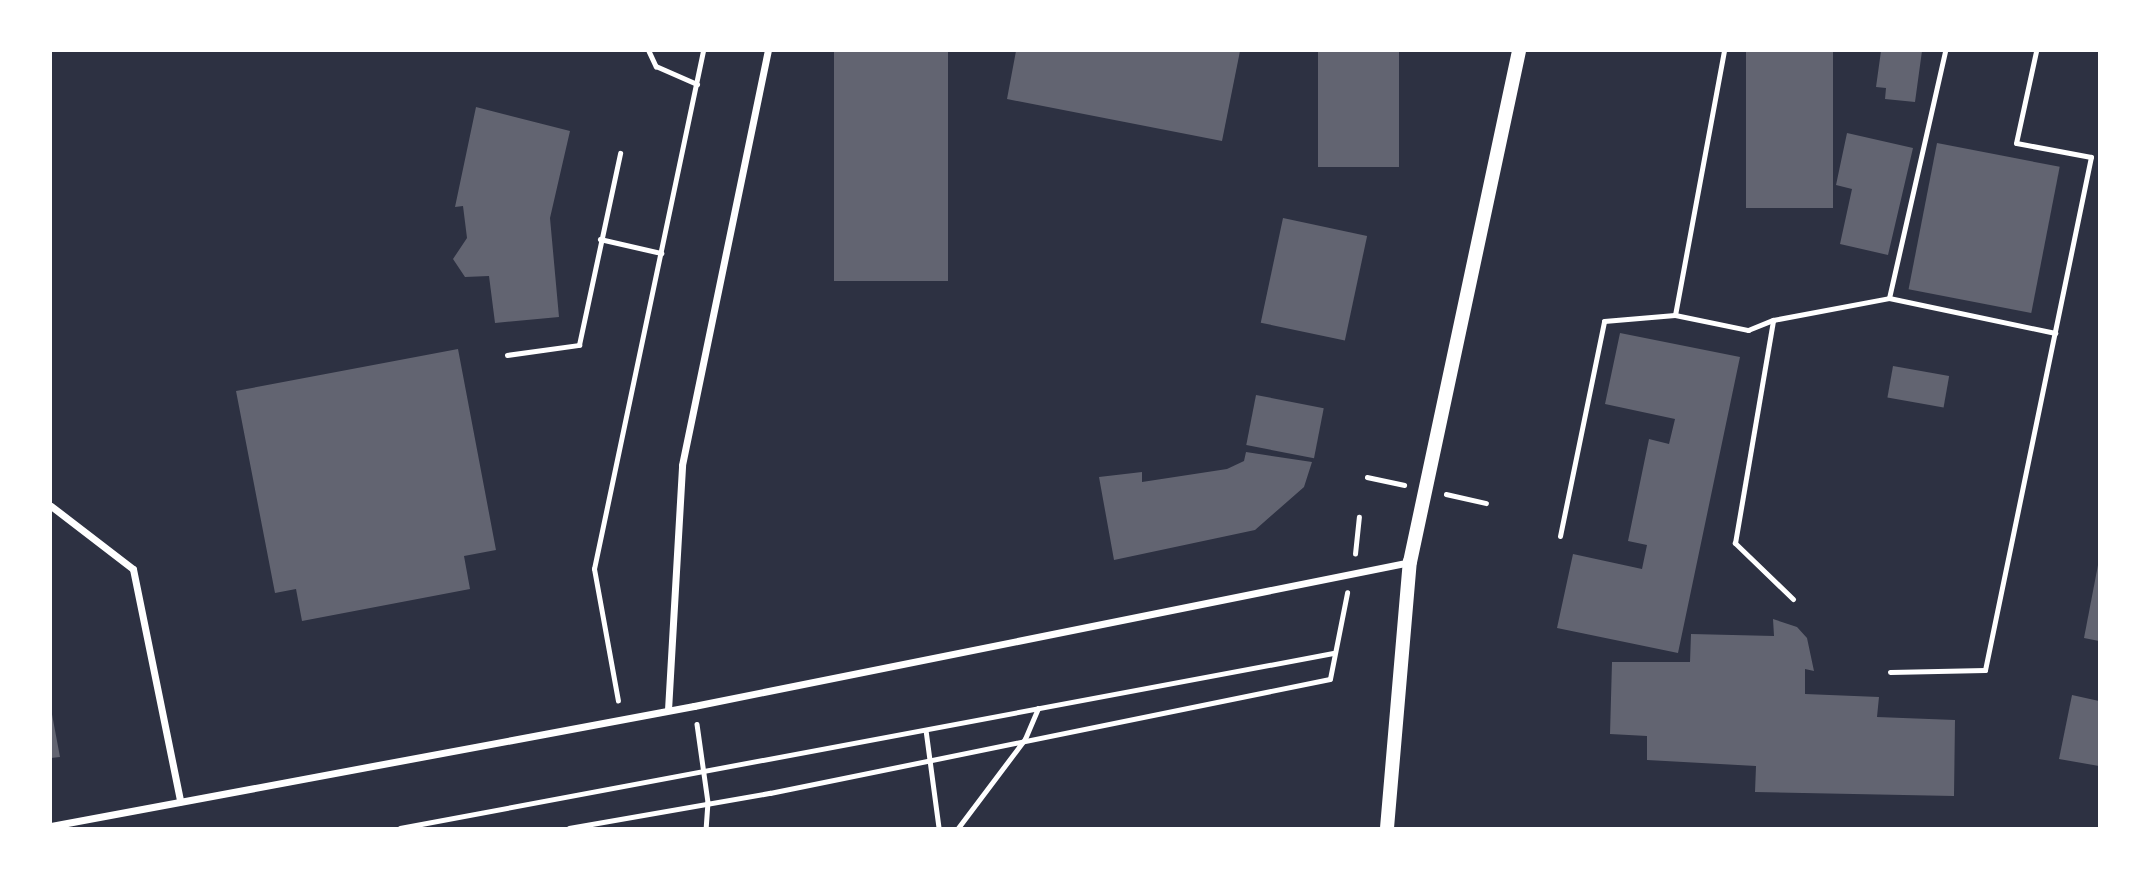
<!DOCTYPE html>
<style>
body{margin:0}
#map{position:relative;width:2150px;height:879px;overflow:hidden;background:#2d3142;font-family:Inter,sans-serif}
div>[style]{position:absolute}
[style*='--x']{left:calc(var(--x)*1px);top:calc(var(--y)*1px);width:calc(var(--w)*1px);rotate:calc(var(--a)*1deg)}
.building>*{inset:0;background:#626471;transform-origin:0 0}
.path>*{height:4.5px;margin:-2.25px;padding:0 2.25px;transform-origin:2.25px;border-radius:2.25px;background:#fff}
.service>*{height:5px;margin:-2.5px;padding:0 2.5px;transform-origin:2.5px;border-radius:2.5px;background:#fff}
.minor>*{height:7px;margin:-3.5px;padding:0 3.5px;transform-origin:3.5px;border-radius:3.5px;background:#fff}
.secondary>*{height:14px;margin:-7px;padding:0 7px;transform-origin:7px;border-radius:7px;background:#fff}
span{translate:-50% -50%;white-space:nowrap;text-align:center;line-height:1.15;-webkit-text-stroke:7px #fff;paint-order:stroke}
.frame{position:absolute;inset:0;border:52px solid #fff;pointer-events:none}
</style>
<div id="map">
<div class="building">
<i style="left:834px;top:51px;width:114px;height:230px"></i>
<i style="clip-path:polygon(1016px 51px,1240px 51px,1222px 141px,1007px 99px)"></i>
<i style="left:1318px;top:51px;width:81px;height:116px"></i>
<i style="left:1746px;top:51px;width:87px;height:157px"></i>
<i style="clip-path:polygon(1881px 51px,1922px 51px,1915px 102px,1885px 99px,1886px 88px,1876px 87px)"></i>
<i style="clip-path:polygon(476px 107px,570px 131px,550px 218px,559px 317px,495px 323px,489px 276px,465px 277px,453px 259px,467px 238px,463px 206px,455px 207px)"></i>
<i style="clip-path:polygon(1847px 133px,1913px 148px,1888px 255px,1840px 244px,1852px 189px,1836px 185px)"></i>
<i style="left:1937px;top:143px;width:125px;height:149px;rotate:11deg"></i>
<i style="left:1283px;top:218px;width:86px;height:107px;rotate:12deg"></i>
<i style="clip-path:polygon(1620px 333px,1740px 357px,1678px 653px,1557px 628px,1573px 554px,1642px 569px,1647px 545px,1628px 541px,1649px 439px,1669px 444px,1675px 419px,1605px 404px)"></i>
<i style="clip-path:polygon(458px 349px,496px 550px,464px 556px,470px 589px,302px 621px,296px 589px,275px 593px,236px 391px)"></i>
<i style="left:1893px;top:366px;width:57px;height:32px;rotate:10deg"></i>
<i style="left:1256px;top:395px;width:69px;height:51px;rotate:11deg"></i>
<i style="clip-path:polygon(1246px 452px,1312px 462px,1304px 487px,1255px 530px,1114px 560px,1099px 477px,1142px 472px,1142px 482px,1227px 469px,1244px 461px)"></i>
<i style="clip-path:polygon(2098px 565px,2099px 566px,2099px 641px,2084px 638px)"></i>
<i style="clip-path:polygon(1773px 619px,1797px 627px,1807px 638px,1814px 671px,1805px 669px,1805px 694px,1879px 697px,1877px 717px,1955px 720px,1954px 796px,1755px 792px,1756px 766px,1647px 760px,1647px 736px,1610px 734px,1612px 662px,1690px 662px,1691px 634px,1774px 636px)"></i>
<i style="clip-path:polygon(2072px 695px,2099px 701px,2099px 766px,2059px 759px)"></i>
<i style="clip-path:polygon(51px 709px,60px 757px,51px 758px)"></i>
</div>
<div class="path">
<i style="--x:649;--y:51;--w:17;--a:65"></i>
<i style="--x:656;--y:66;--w:45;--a:23.7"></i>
<i style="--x:600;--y:239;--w:63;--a:12.9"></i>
<i style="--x:507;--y:355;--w:73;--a:-7.9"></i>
<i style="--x:579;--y:345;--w:196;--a:-77.9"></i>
<i style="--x:1367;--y:477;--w:38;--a:12"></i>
<i style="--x:1446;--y:494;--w:41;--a:12.7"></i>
<i style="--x:1355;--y:554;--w:37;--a:-84"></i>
<i style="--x:618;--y:701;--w:134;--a:-100.3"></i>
<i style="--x:594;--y:569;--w:529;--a:-78.12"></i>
<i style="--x:697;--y:724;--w:79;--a:82"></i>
<i style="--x:708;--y:802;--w:26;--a:94"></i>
<i style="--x:926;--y:730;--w:99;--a:82.4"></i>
<i style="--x:400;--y:828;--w:949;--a:-10.62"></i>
<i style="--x:569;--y:828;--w:204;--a:-9.9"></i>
<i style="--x:770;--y:793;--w:571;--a:-11.51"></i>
<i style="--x:1330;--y:679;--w:88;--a:-78.8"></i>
<i style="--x:958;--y:828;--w:111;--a:-53"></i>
<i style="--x:1025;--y:739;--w:33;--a:-67"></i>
</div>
<div class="service">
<i style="--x:1889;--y:298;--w:170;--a:11.9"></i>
<i style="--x:1675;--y:315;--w:75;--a:11.6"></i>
<i style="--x:1748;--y:330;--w:27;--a:-22"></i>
<i style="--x:1560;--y:536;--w:219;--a:-78.4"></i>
<i style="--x:1604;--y:321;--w:71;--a:-4.8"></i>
<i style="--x:1675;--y:315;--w:269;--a:-79.5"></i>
<i style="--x:1793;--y:599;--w:81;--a:-136"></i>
<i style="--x:1735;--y:543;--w:226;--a:-80.3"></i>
<i style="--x:1773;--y:320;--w:118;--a:-10.7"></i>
<i style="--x:1889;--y:298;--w:253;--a:-77.2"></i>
<i style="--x:1890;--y:672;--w:95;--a:-1.2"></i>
<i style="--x:1985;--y:670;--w:524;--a:-78.33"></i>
<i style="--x:2091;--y:157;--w:76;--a:-169.4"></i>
<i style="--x:2016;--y:143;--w:94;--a:-77.7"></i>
</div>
<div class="minor">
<i style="--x:51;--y:506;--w:103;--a:37.5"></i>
<i style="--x:133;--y:569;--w:237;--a:78.5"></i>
<i style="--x:668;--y:710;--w:245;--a:-86.7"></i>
<i style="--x:682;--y:465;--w:423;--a:-78.3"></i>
<i style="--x:51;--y:826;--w:654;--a:-10.57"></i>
<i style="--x:694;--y:706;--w:730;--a:-11.37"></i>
</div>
<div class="secondary">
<i style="--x:1387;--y:828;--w:267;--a:-85.1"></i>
<i style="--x:1410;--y:562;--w:522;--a:-77.96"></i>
</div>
<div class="frame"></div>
</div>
